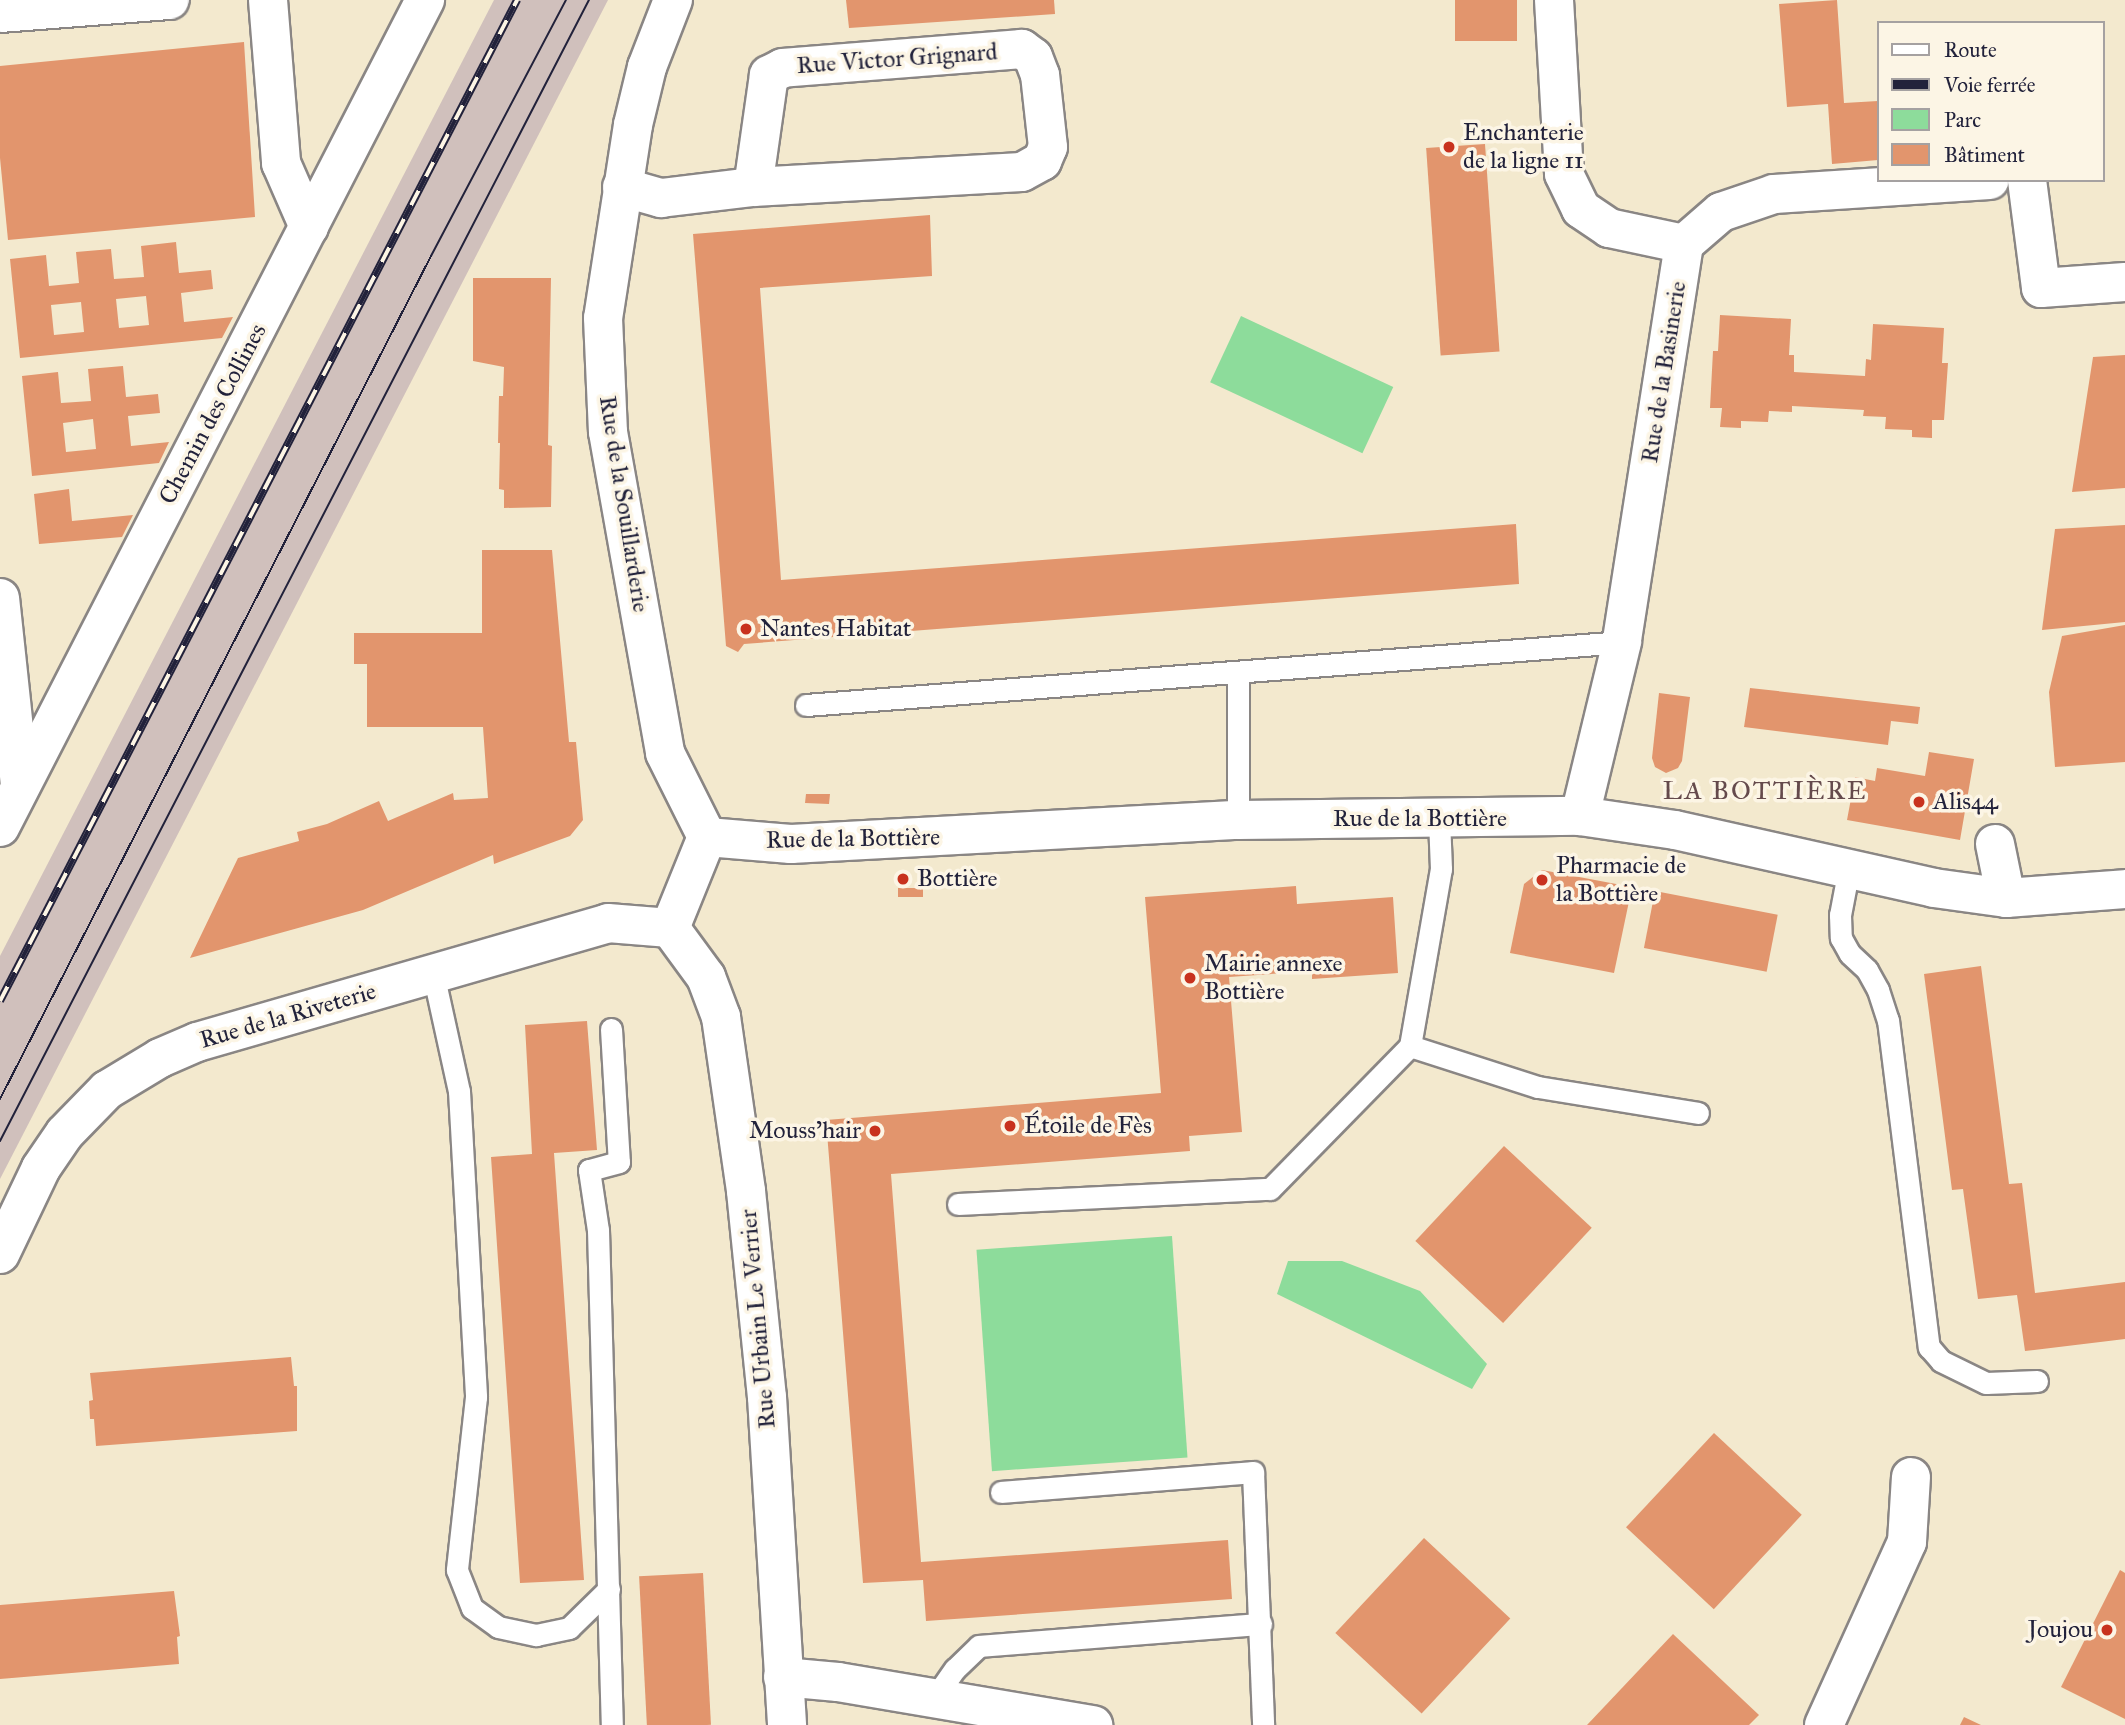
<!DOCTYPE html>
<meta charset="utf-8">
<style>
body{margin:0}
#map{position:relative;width:2125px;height:1725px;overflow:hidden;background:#f3e9ce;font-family:"IM FELL Great Primer",serif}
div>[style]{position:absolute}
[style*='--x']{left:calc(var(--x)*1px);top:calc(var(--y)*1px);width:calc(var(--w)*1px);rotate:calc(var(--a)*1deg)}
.industrial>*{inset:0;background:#d0c0bc}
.green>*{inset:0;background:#8ddc9b;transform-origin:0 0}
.building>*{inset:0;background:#e2956d;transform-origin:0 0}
.roads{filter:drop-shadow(2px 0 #8a8684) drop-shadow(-2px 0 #8a8684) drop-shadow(0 2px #8a8684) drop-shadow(0 -2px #8a8684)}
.service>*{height:21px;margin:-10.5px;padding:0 10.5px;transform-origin:10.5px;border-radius:10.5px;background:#fff}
.minor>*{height:38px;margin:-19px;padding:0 19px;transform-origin:19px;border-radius:19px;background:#fff}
.tram>*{height:2px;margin:-1px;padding:0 1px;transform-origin:1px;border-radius:1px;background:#22223b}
.rail>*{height:8px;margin-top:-4px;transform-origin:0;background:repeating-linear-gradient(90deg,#fcf5e5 0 16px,#22223b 0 32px);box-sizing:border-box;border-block:2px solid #22223b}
.dots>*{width:19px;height:19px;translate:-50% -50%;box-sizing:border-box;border:4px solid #fcf5e5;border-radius:50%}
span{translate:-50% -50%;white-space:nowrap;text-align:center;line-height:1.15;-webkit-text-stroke:7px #fcf5e5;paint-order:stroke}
.street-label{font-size:24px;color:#22223b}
.poi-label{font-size:24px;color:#22223b}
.left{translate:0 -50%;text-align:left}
.right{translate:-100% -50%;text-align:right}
.neighbourhood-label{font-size:26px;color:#654a4c;letter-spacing:2px}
.legend{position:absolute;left:1877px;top:21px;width:228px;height:161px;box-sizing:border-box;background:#fcf5e5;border:2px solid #a5a1a1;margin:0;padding:9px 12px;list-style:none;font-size:21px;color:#22223b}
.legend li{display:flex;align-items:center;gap:14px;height:35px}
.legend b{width:35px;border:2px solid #a5a1a1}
</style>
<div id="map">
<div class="industrial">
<i style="clip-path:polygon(494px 0,608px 0,0 1179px,0 956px)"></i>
</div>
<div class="green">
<i style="left:1241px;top:316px;width:168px;height:73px;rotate:25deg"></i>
<i style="left:1172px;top:1236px;width:222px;height:196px;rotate:86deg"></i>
<i style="clip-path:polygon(1288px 1261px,1342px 1261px,1420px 1291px,1487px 1364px,1472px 1389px,1277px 1294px)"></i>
</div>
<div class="building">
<i style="clip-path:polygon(846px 0,1054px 0,1055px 14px,849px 28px)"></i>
<i style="left:1455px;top:0;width:62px;height:41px"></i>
<i style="clip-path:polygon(1837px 0,1844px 103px,1878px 101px,1878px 160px,1832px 164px,1828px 104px,1787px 107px,1779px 4px)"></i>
<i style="clip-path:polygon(244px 42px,255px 217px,8px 240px,0 158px,0 66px)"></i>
<i style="left:1485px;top:144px;width:208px;height:59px;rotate:86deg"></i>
<i style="clip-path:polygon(930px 215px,932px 276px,760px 288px,781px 580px,1516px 524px,1519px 584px,744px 644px,738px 652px,726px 646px,693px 234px)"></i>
<i style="clip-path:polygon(evenodd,176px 242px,179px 273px,211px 270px,213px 289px,181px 293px,184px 322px,233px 317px,222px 338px,20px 358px,10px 259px,46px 255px,49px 286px,79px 283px,76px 252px,111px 249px,114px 279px,144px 277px,141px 246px,176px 242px,146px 296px,149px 325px,119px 328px,116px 299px,146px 296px,176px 242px,81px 302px,84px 332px,54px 335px,51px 305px,81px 302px)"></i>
<i style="clip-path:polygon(473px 278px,551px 278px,548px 445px,552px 446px,551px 507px,504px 508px,504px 490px,499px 489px,500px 443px,498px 443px,499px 396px,503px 396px,504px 367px,473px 361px)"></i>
<i style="clip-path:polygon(1720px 315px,1791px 319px,1789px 355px,1794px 355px,1794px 372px,1865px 376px,1866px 359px,1871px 360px,1873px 324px,1944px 328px,1942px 363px,1948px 363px,1944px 420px,1932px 420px,1932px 438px,1912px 437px,1912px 430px,1885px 429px,1886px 417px,1863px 416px,1864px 410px,1792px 406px,1792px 412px,1769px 411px,1768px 422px,1741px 421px,1741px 428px,1720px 427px,1722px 408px,1710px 408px,1713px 351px,1718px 351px)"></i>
<i style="clip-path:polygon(2125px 355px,2125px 488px,2072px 492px,2093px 357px)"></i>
<i style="clip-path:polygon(evenodd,123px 366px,126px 397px,158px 394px,160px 413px,128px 416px,131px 446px,169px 442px,159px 463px,32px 476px,22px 376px,58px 372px,61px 403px,91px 401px,88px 369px,123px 366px,93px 419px,96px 449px,66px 452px,63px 423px,93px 419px)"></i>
<i style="clip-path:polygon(69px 489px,72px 521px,133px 515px,122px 537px,39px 544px,34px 494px)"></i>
<i style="clip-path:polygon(2125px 525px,2125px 622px,2042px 630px,2055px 529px)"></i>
<i style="clip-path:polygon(482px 550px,552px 550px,569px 742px,576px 742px,583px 820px,570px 836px,494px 864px,493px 855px,363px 910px,190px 958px,238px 858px,299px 841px,297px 832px,327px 824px,379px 801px,388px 821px,453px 793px,454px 800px,488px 798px,483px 727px,367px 727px,367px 664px,354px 664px,354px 633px,482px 633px)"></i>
<i style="clip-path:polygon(2125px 625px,2125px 762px,2055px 767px,2049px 692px,2062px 636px)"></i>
<i style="clip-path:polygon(1750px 688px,1920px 707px,1918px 724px,1891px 721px,1888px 745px,1744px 727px)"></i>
<i style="clip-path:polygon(1659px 693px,1690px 697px,1682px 761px,1678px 768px,1666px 773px,1655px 767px,1652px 758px)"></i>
<i style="clip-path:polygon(1929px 752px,1974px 759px,1960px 840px,1847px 820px,1855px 777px,1875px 781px,1877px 768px,1925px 776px)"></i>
<i style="clip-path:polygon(806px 794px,830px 794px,829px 804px,805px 803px)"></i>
<i style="clip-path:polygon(1542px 870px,1632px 887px,1614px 973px,1510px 953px,1524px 884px)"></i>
<i style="clip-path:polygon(1296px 886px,1297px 904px,1393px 897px,1398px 973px,1312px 979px,1312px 971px,1229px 977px,1242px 1132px,1189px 1136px,1190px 1151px,891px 1174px,921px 1562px,1228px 1540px,1232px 1599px,926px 1621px,923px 1580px,863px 1583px,826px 1120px,1161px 1093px,1145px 897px)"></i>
<i style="left:923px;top:888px;width:9px;height:25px;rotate:90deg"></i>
<i style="left:1655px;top:891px;width:125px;height:58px;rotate:11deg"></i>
<i style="clip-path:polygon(1981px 966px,2009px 1184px,2022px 1183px,2035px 1293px,2125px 1282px,2125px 1339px,2025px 1351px,2017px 1295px,1978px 1299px,1963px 1189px,1952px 1190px,1924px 974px)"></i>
<i style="clip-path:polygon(587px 1021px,597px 1150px,554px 1153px,584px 1580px,520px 1583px,491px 1157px,532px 1154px,525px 1025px)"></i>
<i style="left:1504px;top:1146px;width:120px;height:130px;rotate:43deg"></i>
<i style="clip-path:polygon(291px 1357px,294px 1386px,297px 1386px,297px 1431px,96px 1446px,94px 1419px,90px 1419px,89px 1401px,93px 1400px,90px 1373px)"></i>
<i style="left:1714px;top:1433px;width:120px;height:129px;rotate:43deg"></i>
<i style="left:1424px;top:1538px;width:118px;height:130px;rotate:43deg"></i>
<i style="clip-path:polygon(2120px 1570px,2125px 1573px,2125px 1719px,2061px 1687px)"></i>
<i style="left:703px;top:1573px;width:152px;height:64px;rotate:87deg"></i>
<i style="clip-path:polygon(174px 1591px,180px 1636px,177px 1637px,179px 1664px,0 1679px,0 1605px)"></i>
<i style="clip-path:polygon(1673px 1634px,1759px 1715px,1749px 1725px,1587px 1725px)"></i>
<i style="clip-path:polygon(1964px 1717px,1981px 1725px,1960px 1725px)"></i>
</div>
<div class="roads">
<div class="service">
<i style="--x:1238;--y:672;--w:148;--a:90"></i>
<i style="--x:806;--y:705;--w:818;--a:-4.41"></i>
<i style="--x:1849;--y:868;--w:48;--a:100.8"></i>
<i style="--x:1840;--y:915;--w:23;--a:88"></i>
<i style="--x:1841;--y:938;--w:18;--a:61"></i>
<i style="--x:1850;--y:954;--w:23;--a:43"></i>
<i style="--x:1867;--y:970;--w:23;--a:61"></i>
<i style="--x:1878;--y:990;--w:32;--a:72"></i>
<i style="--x:1888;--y:1020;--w:330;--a:82.9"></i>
<i style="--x:1929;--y:1347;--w:18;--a:49"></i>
<i style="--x:1941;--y:1361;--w:50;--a:26.1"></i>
<i style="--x:1986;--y:1383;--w:51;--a:-2.2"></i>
<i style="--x:433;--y:973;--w:121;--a:77.6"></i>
<i style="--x:459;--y:1091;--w:306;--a:86.8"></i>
<i style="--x:476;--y:1397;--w:174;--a:96.3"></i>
<i style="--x:457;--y:1570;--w:41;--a:68.5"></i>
<i style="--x:472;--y:1608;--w:32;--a:36"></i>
<i style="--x:498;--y:1627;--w:39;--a:12"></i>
<i style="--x:536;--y:1635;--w:34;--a:-12"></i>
<i style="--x:569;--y:1628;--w:56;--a:-44.3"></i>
<i style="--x:611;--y:1029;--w:133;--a:86.6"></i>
<i style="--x:619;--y:1162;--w:31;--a:165"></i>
<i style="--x:589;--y:1170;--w:61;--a:81.5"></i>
<i style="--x:598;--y:1230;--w:495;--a:88.4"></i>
<i style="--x:1410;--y:1046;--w:134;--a:17.8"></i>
<i style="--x:1538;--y:1087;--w:162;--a:9.2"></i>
<i style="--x:958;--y:1204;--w:312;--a:-2.8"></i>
<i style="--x:1270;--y:1189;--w:200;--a:-45.6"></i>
<i style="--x:1410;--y:1046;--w:180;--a:-80.1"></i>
<i style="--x:1441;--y:869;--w:50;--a:-92.3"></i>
<i style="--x:1001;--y:1492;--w:253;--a:-4.5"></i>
<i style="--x:1253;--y:1472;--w:253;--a:87.7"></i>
<i style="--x:933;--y:1700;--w:38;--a:-55"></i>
<i style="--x:955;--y:1669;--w:33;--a:-44"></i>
<i style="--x:979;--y:1646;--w:283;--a:-4.5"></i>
</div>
<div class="minor">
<i style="--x:268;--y:0;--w:164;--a:85.4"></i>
<i style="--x:281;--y:163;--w:70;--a:66.4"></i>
<i style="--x:673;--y:0;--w:72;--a:111.2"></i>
<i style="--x:647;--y:67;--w:60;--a:103.6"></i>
<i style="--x:633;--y:125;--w:195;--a:98.8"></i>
<i style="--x:603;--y:318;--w:114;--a:87.5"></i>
<i style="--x:608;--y:432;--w:326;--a:79.9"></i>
<i style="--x:665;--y:753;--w:94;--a:63.4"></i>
<i style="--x:1554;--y:0;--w:174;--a:86.7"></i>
<i style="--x:1564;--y:174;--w:39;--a:64"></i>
<i style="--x:1581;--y:209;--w:34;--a:34"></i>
<i style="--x:1609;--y:228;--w:77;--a:12"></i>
<i style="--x:1684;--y:244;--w:403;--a:98.9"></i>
<i style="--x:1622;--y:642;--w:179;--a:103.6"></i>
<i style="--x:0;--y:13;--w:170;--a:-4.4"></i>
<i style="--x:2027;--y:180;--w:109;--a:82.6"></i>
<i style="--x:2041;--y:288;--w:84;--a:-4.1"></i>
<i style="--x:622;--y:187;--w:41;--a:15.8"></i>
<i style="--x:661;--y:198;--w:93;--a:-6.8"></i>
<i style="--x:753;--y:187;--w:269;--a:-3.2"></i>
<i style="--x:1022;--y:172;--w:23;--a:-29"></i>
<i style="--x:1042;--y:161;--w:15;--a:-67"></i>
<i style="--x:1048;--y:147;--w:72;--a:-96.3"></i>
<i style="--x:1040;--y:75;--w:19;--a:-111"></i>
<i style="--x:1033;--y:57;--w:14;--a:-144"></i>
<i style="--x:1022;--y:49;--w:240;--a:175.5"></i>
<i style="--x:783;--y:68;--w:16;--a:153"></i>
<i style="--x:769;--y:75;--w:113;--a:98.1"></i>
<i style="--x:1684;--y:244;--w:49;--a:-40.9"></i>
<i style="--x:1721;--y:212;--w:56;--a:-18.8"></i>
<i style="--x:1774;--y:194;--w:216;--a:-3.7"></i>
<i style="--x:0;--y:598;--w:189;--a:83.9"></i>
<i style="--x:0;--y:827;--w:930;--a:-62.8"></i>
<i style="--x:707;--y:837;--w:84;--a:4.8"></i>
<i style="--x:791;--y:844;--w:448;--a:-3.1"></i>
<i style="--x:1238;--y:820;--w:342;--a:-0.7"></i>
<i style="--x:1580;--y:816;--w:96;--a:8.4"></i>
<i style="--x:1675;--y:830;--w:265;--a:12.6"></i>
<i style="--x:1934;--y:888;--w:73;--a:7.9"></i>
<i style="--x:2006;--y:898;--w:119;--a:-4.3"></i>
<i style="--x:1995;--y:844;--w:55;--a:78.5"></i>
<i style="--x:670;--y:928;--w:61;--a:53.7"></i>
<i style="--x:706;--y:977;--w:43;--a:69.4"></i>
<i style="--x:721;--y:1017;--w:176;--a:81.8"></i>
<i style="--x:746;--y:1191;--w:207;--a:84.2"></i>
<i style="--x:767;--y:1397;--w:329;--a:86.5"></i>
<i style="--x:670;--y:928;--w:98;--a:-67.9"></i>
<i style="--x:0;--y:1254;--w:95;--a:-64.5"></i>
<i style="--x:41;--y:1168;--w:42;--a:-55.6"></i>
<i style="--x:65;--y:1133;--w:60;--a:-45.7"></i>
<i style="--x:107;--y:1090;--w:62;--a:-31.1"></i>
<i style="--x:160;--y:1058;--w:40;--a:-23.4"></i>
<i style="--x:197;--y:1042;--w:428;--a:-16.1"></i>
<i style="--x:608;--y:923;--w:62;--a:4.6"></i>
<i style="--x:783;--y:1677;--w:55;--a:5.2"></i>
<i style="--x:838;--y:1682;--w:259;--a:9.6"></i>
<i style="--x:1824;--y:1725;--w:201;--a:-65.6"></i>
<i style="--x:1907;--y:1542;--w:65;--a:-86.5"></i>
</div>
</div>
<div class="tram">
<i style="--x:0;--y:1099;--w:947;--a:-62.92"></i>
<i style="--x:431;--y:256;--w:289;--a:-62.2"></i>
<i style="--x:0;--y:1141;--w:1284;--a:-62.7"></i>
</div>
<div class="rail">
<i style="--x:0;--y:1001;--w:1127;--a:-62.68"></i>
</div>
<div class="dots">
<i style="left:1449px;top:147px;background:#c8321e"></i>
<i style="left:746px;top:629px;background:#c8321e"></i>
<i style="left:1919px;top:802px;background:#c8321e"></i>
<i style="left:903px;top:879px;background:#c8321e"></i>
<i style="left:1542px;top:880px;background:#c8321e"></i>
<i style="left:1190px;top:978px;background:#c8321e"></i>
<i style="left:1010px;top:1126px;background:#c8321e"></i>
<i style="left:875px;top:1131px;background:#c8321e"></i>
<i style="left:2107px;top:1630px;background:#c8321e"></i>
</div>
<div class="street-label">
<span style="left:897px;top:59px;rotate:-4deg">Rue Victor Grignard</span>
<span style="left:1664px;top:372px;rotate:-81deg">Rue de la Basinerie</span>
<span style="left:213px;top:414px;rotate:-62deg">Chemin des Collines</span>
<span style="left:624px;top:504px;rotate:81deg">Rue de la Souillarderie</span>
<span style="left:1420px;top:819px">Rue de la Bottière</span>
<span style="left:853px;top:839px;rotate:-1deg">Rue de la Bottière</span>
<span style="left:288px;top:1016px;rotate:-16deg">Rue de la Riveterie</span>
<span style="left:758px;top:1319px;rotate:-95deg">Rue Urbain Le Verrier</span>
</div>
<div class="poi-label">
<span class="left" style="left:1463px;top:147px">Enchanterie<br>de la ligne 11</span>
<span class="left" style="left:760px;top:629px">Nantes Habitat</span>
<span class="left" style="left:1933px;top:802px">Alis44</span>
<span class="left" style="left:1556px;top:880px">Pharmacie de<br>la Bottière</span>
<span class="left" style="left:917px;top:879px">Bottière</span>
<span class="left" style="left:1204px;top:978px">Mairie annexe<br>Bottière</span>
<span class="left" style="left:1024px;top:1126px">Étoile de Fès</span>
<span class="right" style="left:861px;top:1131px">Mouss'hair</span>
<span class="right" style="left:2093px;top:1630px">Joujou</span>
</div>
<div class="neighbourhood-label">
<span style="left:1765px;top:791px">LA BOTTIÈRE</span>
</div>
<ul class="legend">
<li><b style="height:9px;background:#fff"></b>Route</li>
<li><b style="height:9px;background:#22223b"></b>Voie ferrée</li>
<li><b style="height:19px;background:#8ddc9b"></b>Parc</li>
<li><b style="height:19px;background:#e2956d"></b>Bâtiment</li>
</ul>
</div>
